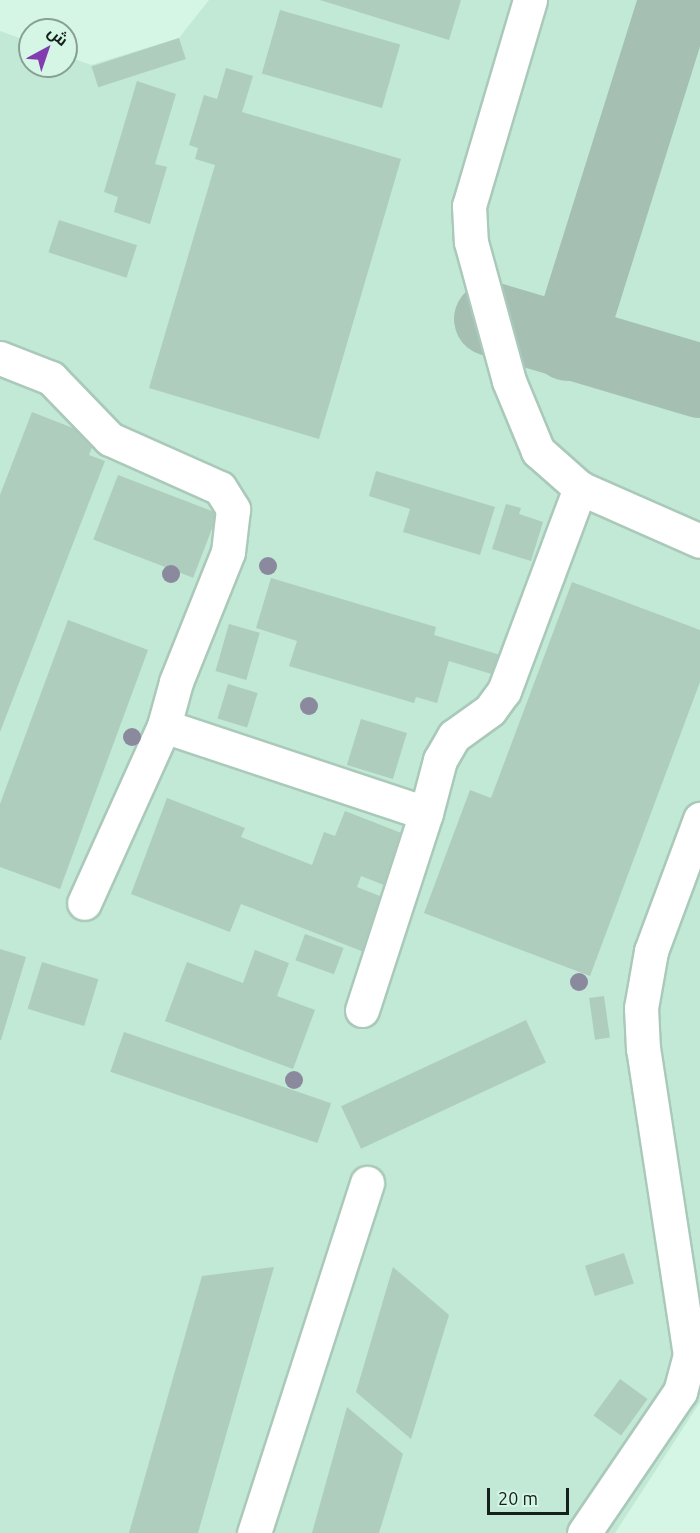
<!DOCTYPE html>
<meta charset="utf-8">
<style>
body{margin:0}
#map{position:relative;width:700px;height:1533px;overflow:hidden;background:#d5f5e5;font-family:Ubuntu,Cairo,sans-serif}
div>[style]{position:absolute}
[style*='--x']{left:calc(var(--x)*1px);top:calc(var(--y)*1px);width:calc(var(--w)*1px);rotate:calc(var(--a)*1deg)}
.built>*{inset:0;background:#c1e9d5}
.taxiway>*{height:74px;margin:-37px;padding:0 37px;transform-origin:37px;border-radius:37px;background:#a5c0b3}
.building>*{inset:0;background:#aecdbd;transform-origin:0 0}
.roads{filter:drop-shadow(2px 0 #aac9ba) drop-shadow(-2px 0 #aac9ba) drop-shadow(0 2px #aac9ba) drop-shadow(0 -2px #aac9ba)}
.minor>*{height:33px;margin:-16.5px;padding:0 16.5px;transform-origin:16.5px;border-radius:16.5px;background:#fff}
.trees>*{width:18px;height:18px;margin:-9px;border-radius:50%;background:#8a899e}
span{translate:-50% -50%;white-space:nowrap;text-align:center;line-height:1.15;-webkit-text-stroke:4.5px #d5f5e5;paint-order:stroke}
.north{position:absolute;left:18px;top:18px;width:60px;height:60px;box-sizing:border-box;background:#d5f5e5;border:2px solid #88a094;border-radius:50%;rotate:40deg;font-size:16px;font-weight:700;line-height:24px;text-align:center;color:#14201a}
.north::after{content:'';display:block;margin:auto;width:21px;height:27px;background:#813caf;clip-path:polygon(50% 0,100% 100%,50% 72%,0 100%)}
.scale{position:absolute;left:487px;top:1488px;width:82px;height:27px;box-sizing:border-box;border:3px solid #14201a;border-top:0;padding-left:8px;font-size:18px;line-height:21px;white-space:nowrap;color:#14201a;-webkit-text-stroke:4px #d5f5e5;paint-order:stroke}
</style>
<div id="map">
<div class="built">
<i style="clip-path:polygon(209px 0,700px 0,700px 1402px,615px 1533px,0 1533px,0 31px,30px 42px,30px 66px,66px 66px,66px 56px,91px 65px,179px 38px)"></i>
</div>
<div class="taxiway">
<i style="--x:491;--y:319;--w:218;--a:16.5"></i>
<i style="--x:568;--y:344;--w:361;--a:-72.6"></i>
</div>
<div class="building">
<i style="clip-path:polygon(320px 0,461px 0,449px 40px)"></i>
<i style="left:280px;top:10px;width:125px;height:66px;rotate:16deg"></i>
<i style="left:179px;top:38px;width:22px;height:92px;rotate:72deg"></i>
<i style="clip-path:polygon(226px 68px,253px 76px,242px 112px,401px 159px,319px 439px,149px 388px,215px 165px,195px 159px,198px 148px,189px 145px,204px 95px,217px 99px)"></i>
<i style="clip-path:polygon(137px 81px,176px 94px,155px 164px,167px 167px,150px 224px,114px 212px,118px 197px,104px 192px)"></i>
<i style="left:59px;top:220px;width:82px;height:34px;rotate:18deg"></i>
<i style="clip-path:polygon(32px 412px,96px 437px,89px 455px,105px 461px,0 732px,0 495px)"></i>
<i style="clip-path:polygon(376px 471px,495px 507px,480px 555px,403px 532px,410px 509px,369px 496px)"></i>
<i style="left:118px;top:475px;width:107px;height:69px;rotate:21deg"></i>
<i style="clip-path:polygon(506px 504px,521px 508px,519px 514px,543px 522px,531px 561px,492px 549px)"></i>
<i style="clip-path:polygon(271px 578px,436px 627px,434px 635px,507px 657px,501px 677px,449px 661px,437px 703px,416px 697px,414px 703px,289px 666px,297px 641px,256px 628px)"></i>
<i style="clip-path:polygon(572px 582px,700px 630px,700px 682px,590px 976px,424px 913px,470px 790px,491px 798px)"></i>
<i style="clip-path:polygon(68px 620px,148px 650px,60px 889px,0 867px,0 804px)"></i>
<i style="left:229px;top:624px;width:32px;height:49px;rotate:16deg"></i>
<i style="left:228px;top:684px;width:31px;height:36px;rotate:17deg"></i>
<i style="left:361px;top:719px;width:48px;height:48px;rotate:17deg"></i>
<i style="clip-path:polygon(167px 798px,245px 828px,241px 837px,312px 865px,324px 832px,335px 836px,345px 811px,409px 836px,389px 887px,361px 876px,357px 887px,385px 898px,364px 952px,241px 904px,230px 932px,131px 894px)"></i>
<i style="left:305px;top:934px;width:41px;height:28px;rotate:20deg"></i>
<i style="clip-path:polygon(0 949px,26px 957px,1px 1040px,0 1040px)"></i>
<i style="clip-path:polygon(255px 950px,289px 963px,277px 996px,315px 1010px,293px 1069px,165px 1021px,187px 962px,243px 983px)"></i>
<i style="left:42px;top:962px;width:59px;height:49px;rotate:17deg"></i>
<i style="left:604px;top:996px;width:42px;height:15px;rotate:82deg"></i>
<i style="left:526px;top:1020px;width:47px;height:204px;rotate:65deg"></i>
<i style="left:124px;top:1032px;width:219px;height:42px;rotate:19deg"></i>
<i style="left:624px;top:1253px;width:32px;height:41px;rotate:72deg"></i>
<i style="clip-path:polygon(274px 1267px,198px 1533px,129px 1533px,202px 1276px)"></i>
<i style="clip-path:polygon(393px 1267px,449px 1315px,411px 1439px,356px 1392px)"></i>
<i style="left:620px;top:1379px;width:34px;height:45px;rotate:36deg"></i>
<i style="clip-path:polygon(347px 1407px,403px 1454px,379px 1533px,312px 1533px)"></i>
</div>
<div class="roads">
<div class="minor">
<i style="--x:530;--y:0;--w:215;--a:106.5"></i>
<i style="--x:469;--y:206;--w:36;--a:87"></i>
<i style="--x:471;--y:242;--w:144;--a:74.7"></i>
<i style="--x:509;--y:381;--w:76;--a:67.5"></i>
<i style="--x:538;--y:451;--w:56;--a:41.4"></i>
<i style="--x:580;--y:488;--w:131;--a:23.8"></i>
<i style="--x:0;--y:358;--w:55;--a:21.4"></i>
<i style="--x:51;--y:378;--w:85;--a:46"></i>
<i style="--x:110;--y:439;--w:120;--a:24"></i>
<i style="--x:220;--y:488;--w:25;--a:58"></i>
<i style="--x:233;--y:509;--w:43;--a:96.6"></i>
<i style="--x:228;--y:552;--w:140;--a:111.8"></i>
<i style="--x:176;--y:682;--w:46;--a:105.3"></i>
<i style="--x:164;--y:726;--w:194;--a:114.3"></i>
<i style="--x:164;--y:726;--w:276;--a:18.4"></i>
<i style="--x:362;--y:1010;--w:207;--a:-72"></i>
<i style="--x:426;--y:813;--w:55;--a:-75.2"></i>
<i style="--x:440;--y:760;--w:28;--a:-60"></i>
<i style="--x:454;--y:736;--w:44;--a:-35.8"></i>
<i style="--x:490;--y:710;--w:24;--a:-54"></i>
<i style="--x:504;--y:691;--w:217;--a:-69.5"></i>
<i style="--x:254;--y:1533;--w:368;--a:-72.1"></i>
<i style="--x:584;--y:1533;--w:171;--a:-55.8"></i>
<i style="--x:680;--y:1392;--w:38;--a:-75"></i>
<i style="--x:690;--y:1355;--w:310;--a:-98.7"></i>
<i style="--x:643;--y:1049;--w:41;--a:-92.8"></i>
<i style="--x:641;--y:1008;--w:58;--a:-80"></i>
<i style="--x:651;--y:951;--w:141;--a:-69.6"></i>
</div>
</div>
<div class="trees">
<i style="left:268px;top:566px"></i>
<i style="left:171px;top:574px"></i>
<i style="left:309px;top:706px"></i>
<i style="left:132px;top:737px"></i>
<i style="left:579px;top:982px"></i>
<i style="left:294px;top:1080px"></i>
</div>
<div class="north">ش</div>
<div class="scale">20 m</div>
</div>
